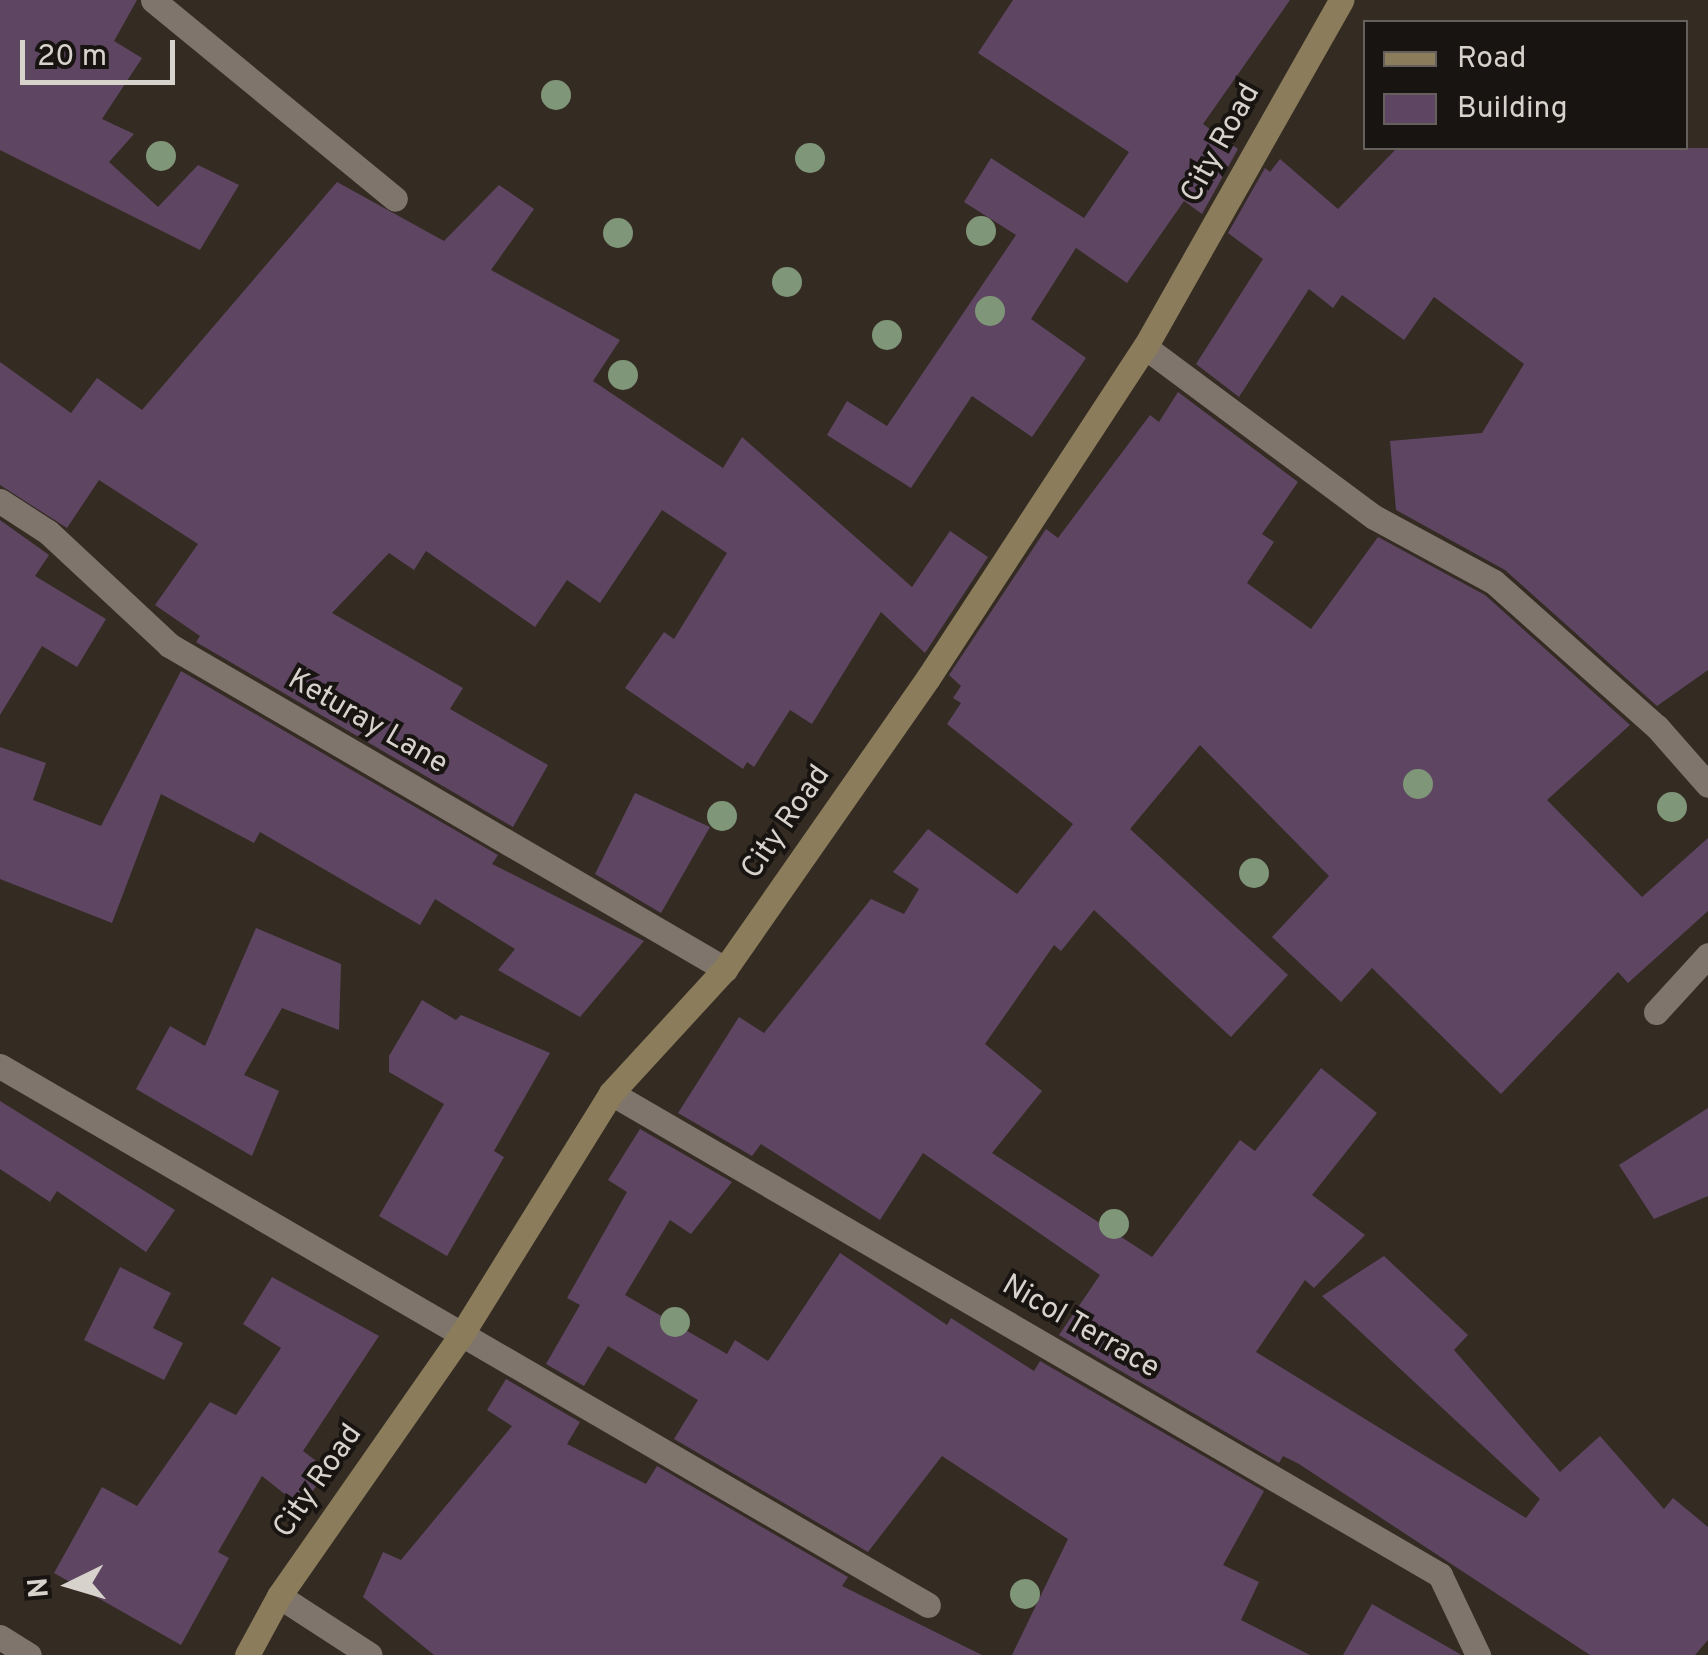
<!DOCTYPE html>
<style>
body{margin:0}
#map{position:relative;width:1708px;height:1655px;overflow:hidden;background:#342b23;font-family:Overpass,sans-serif}
div>[style]{position:absolute}
[style*='--x']{left:calc(var(--x)*1px);top:calc(var(--y)*1px);width:calc(var(--w)*1px);rotate:calc(var(--a)*1deg)}
.building>*{inset:0;background:#5e4662}
.minor>*{height:25px;margin:-12.5px;padding:0 12.5px;transform-origin:12.5px;border-radius:12.5px;background:#80756c}
.secondary>*{height:25px;margin:-12.5px;padding:0 12.5px;transform-origin:12.5px;border-radius:12.5px;background:#8b7d5b}
.trees>*{width:30px;height:30px;margin:-15px;border-radius:50%;background:#7f9678}
span{translate:-50% -50%;white-space:nowrap;text-align:center;line-height:1.15;-webkit-text-stroke:8px #181411;paint-order:stroke}
.street-label{font-size:30px;color:#d8d2cc}
.legend{position:absolute;left:1363px;top:20px;width:325px;height:130px;box-sizing:border-box;background:#181411;border:2px solid #65605c;margin:0;padding:12px 18px;list-style:none;font-size:30px;color:#d8d2cc}
.legend li{display:flex;align-items:center;gap:20px;height:50px}
.legend b{width:50px;border:2px solid #65605c}
.north{position:absolute;left:20px;top:1535px;width:100px;height:100px;-webkit-text-stroke:8px #181411;paint-order:stroke;rotate:265deg;font-size:28px;font-weight:700;line-height:40px;text-align:center;color:#d8d2cc}
.north::after{content:'';display:block;margin:auto;width:35px;height:45px;background:#d8d2cc;clip-path:polygon(50% 0,100% 100%,50% 72%,0 100%)}
.scale{position:absolute;left:20px;top:40px;width:155px;height:45px;box-sizing:border-box;border:5px solid #d8d2cc;border-top:0;padding-left:12px;font-size:30px;line-height:35px;white-space:nowrap;color:#d8d2cc;-webkit-text-stroke:8px #181411;paint-order:stroke}
</style>
<div id="map">
<div class="building">
<i style="clip-path:polygon(0 0,137px 0,114px 41px,142px 58px,102px 119px,134px 134px,109px 162px,158px 207px,198px 165px,239px 185px,200px 250px,0 150px)"></i>
<i style="clip-path:polygon(1013px 0,1290px 0,1203px 124px,1238px 149px,1202px 214px,1184px 201px,1127px 283px,1076px 248px,1031px 319px,1086px 358px,1032px 437px,972px 396px,911px 488px,827px 435px,847px 401px,887px 426px,1016px 235px,964px 202px,991px 158px,1084px 218px,1129px 152px,978px 53px)"></i>
<i style="clip-path:polygon(1397px 148px,1708px 148px,1708px 670px,1657px 706px,1505px 570px,1396px 510px,1390px 441px,1482px 433px,1524px 364px,1434px 297px,1404px 340px,1342px 295px,1333px 308px,1309px 289px,1239px 397px,1196px 364px,1263px 259px,1228px 233px,1265px 168px,1270px 172px,1280px 159px,1338px 209px)"></i>
<i style="clip-path:polygon(337px 182px,444px 241px,499px 185px,534px 209px,491px 270px,620px 340px,593px 381px,723px 468px,742px 437px,912px 587px,950px 531px,988px 557px,925px 653px,881px 612px,812px 724px,790px 710px,754px 767px,747px 762px,743px 769px,625px 688px,664px 632px,674px 639px,727px 553px,662px 510px,600px 603px,567px 580px,535px 627px,426px 551px,414px 570px,389px 553px,332px 613px,463px 688px,450px 709px,548px 765px,513px 827px,196px 642px,200px 636px,155px 605px,198px 544px,99px 480px,67px 528px,0 485px,0 362px,71px 413px,97px 378px,142px 410px)"></i>
<i style="clip-path:polygon(1178px 392px,1298px 482px,1262px 534px,1274px 542px,1247px 583px,1311px 629px,1378px 537px,1485px 595px,1630px 725px,1547px 800px,1642px 897px,1708px 838px,1708px 911px,1628px 983px,1618px 972px,1501px 1094px,1372px 968px,1341px 1002px,1272px 937px,1329px 876px,1200px 745px,1130px 829px,1288px 975px,1231px 1037px,1094px 910px,1061px 951px,1054px 945px,985px 1044px,1042px 1091px,992px 1153px,1152px 1257px,1240px 1140px,1255px 1151px,1321px 1068px,1377px 1113px,1312px 1195px,1365px 1235px,1314px 1288px,1305px 1280px,1256px 1352px,1526px 1518px,1540px 1499px,1322px 1296px,1384px 1256px,1468px 1335px,1454px 1350px,1560px 1472px,1600px 1436px,1664px 1509px,1673px 1498px,1708px 1527px,1708px 1640px,1695px 1655px,1590px 1655px,1299px 1464px,1283px 1456px,1279px 1463px,1059px 1335px,1100px 1275px,923px 1153px,880px 1220px,761px 1144px,752px 1156px,678px 1113px,739px 1017px,764px 1033px,871px 899px,904px 914px,919px 889px,893px 872px,928px 829px,1017px 894px,1073px 824px,947px 724px,961px 703px,953px 698px,961px 686px,949px 675px,1046px 529px,1058px 538px,1150px 415px,1159px 422px)"></i>
<i style="clip-path:polygon(0 520px,49px 555px,35px 576px,106px 619px,77px 667px,42px 646px,0 715px)"></i>
<i style="clip-path:polygon(181px 671px,498px 855px,492px 864px,644px 941px,580px 1017px,498px 970px,515px 949px,435px 899px,420px 925px,260px 832px,254px 843px,161px 794px,112px 923px,0 879px,0 747px,46px 763px,33px 800px,101px 826px)"></i>
<i style="clip-path:polygon(635px 793px,710px 827px,661px 913px,595px 874px)"></i>
<i style="clip-path:polygon(256px 928px,341px 964px,339px 1030px,282px 1008px,244px 1075px,279px 1091px,252px 1156px,136px 1089px,170px 1026px,205px 1046px)"></i>
<i style="clip-path:polygon(422px 1000px,456px 1020px,461px 1015px,550px 1053px,494px 1151px,504px 1157px,447px 1256px,379px 1216px,444px 1104px,389px 1072px,389px 1056px)"></i>
<i style="clip-path:polygon(0 1101px,175px 1210px,146px 1252px,57px 1191px,50px 1202px,0 1169px)"></i>
<i style="clip-path:polygon(1708px 1108px,1708px 1196px,1654px 1219px,1619px 1165px)"></i>
<i style="clip-path:polygon(640px 1129px,732px 1182px,691px 1234px,670px 1220px,625px 1295px,727px 1354px,735px 1340px,768px 1361px,840px 1253px,947px 1325px,951px 1318px,1034px 1371px,1040px 1361px,1264px 1491px,1223px 1565px,1259px 1582px,1241px 1620px,1310px 1655px,1012px 1655px,1068px 1539px,942px 1456px,868px 1552px,674px 1439px,698px 1400px,608px 1346px,584px 1386px,546px 1364px,580px 1305px,567px 1298px,627px 1192px,608px 1180px)"></i>
<i style="clip-path:polygon(120px 1267px,171px 1293px,153px 1328px,183px 1343px,164px 1380px,84px 1340px)"></i>
<i style="clip-path:polygon(272px 1277px,379px 1336px,303px 1451px,328px 1470px,301px 1507px,262px 1476px,218px 1552px,229px 1558px,181px 1645px,54px 1573px,102px 1487px,137px 1506px,210px 1402px,236px 1415px,281px 1348px,243px 1324px)"></i>
<i style="clip-path:polygon(506px 1379px,580px 1422px,567px 1444px,646px 1484px,657px 1466px,848px 1577px,842px 1586px,982px 1655px,434px 1655px,363px 1597px,383px 1552px,401px 1560px,512px 1426px,487px 1410px)"></i>
<i style="clip-path:polygon(1372px 1604px,1460px 1654px,1460px 1655px,1343px 1655px)"></i>
</div>
<div class="minor">
<i style="--x:153;--y:0;--w:313;--a:39.4"></i>
<i style="--x:1145;--y:347;--w:285;--a:36.6"></i>
<i style="--x:1374;--y:517;--w:136;--a:28.4"></i>
<i style="--x:1494;--y:582;--w:218;--a:41.7"></i>
<i style="--x:1657;--y:727;--w:77;--a:48.7"></i>
<i style="--x:0;--y:501;--w:57;--a:32.9"></i>
<i style="--x:48;--y:532;--w:166;--a:43"></i>
<i style="--x:169;--y:645;--w:644;--a:30.23"></i>
<i style="--x:1656;--y:1012;--w:77;--a:-47.6"></i>
<i style="--x:0;--y:1066;--w:1073;--a:30.15"></i>
<i style="--x:611;--y:1093;--w:959;--a:30.17"></i>
<i style="--x:1440;--y:1575;--w:89;--a:64.6"></i>
<i style="--x:279;--y:1596;--w:108;--a:33"></i>
<i style="--x:0;--y:1637;--w:34;--a:32"></i>
</div>
<div class="secondary">
<i style="--x:247;--y:1655;--w:67;--a:-61.5"></i>
<i style="--x:279;--y:1596;--w:322;--a:-55.1"></i>
<i style="--x:463;--y:1332;--w:281;--a:-58.2"></i>
<i style="--x:611;--y:1093;--w:168;--a:-47.4"></i>
<i style="--x:725;--y:969;--w:355;--a:-55.1"></i>
<i style="--x:928;--y:678;--w:396;--a:-56.8"></i>
<i style="--x:1145;--y:347;--w:399;--a:-60.5"></i>
</div>
<div class="trees">
<i style="left:556px;top:95px"></i>
<i style="left:161px;top:156px"></i>
<i style="left:810px;top:158px"></i>
<i style="left:981px;top:231px"></i>
<i style="left:618px;top:233px"></i>
<i style="left:787px;top:282px"></i>
<i style="left:990px;top:311px"></i>
<i style="left:887px;top:335px"></i>
<i style="left:623px;top:375px"></i>
<i style="left:1418px;top:784px"></i>
<i style="left:1672px;top:807px"></i>
<i style="left:722px;top:816px"></i>
<i style="left:1254px;top:873px"></i>
<i style="left:1114px;top:1224px"></i>
<i style="left:675px;top:1322px"></i>
<i style="left:1025px;top:1594px"></i>
</div>
<div class="street-label">
<span style="left:1222px;top:144px;rotate:-61deg">City Road</span>
<span style="left:367px;top:723px;rotate:30deg">Keturay Lane</span>
<span style="left:787px;top:823px;rotate:-55deg">City Road</span>
<span style="left:1080px;top:1328px;rotate:30deg">Nicol Terrace</span>
<span style="left:319px;top:1482px;rotate:-55deg">City Road</span>
</div>
<ul class="legend">
<li><b style="height:12px;background:#8b7d5b"></b>Road</li>
<li><b style="height:28px;background:#5e4662"></b>Building</li>
</ul>
<div class="north">N</div>
<div class="scale">20 m</div>
</div>
